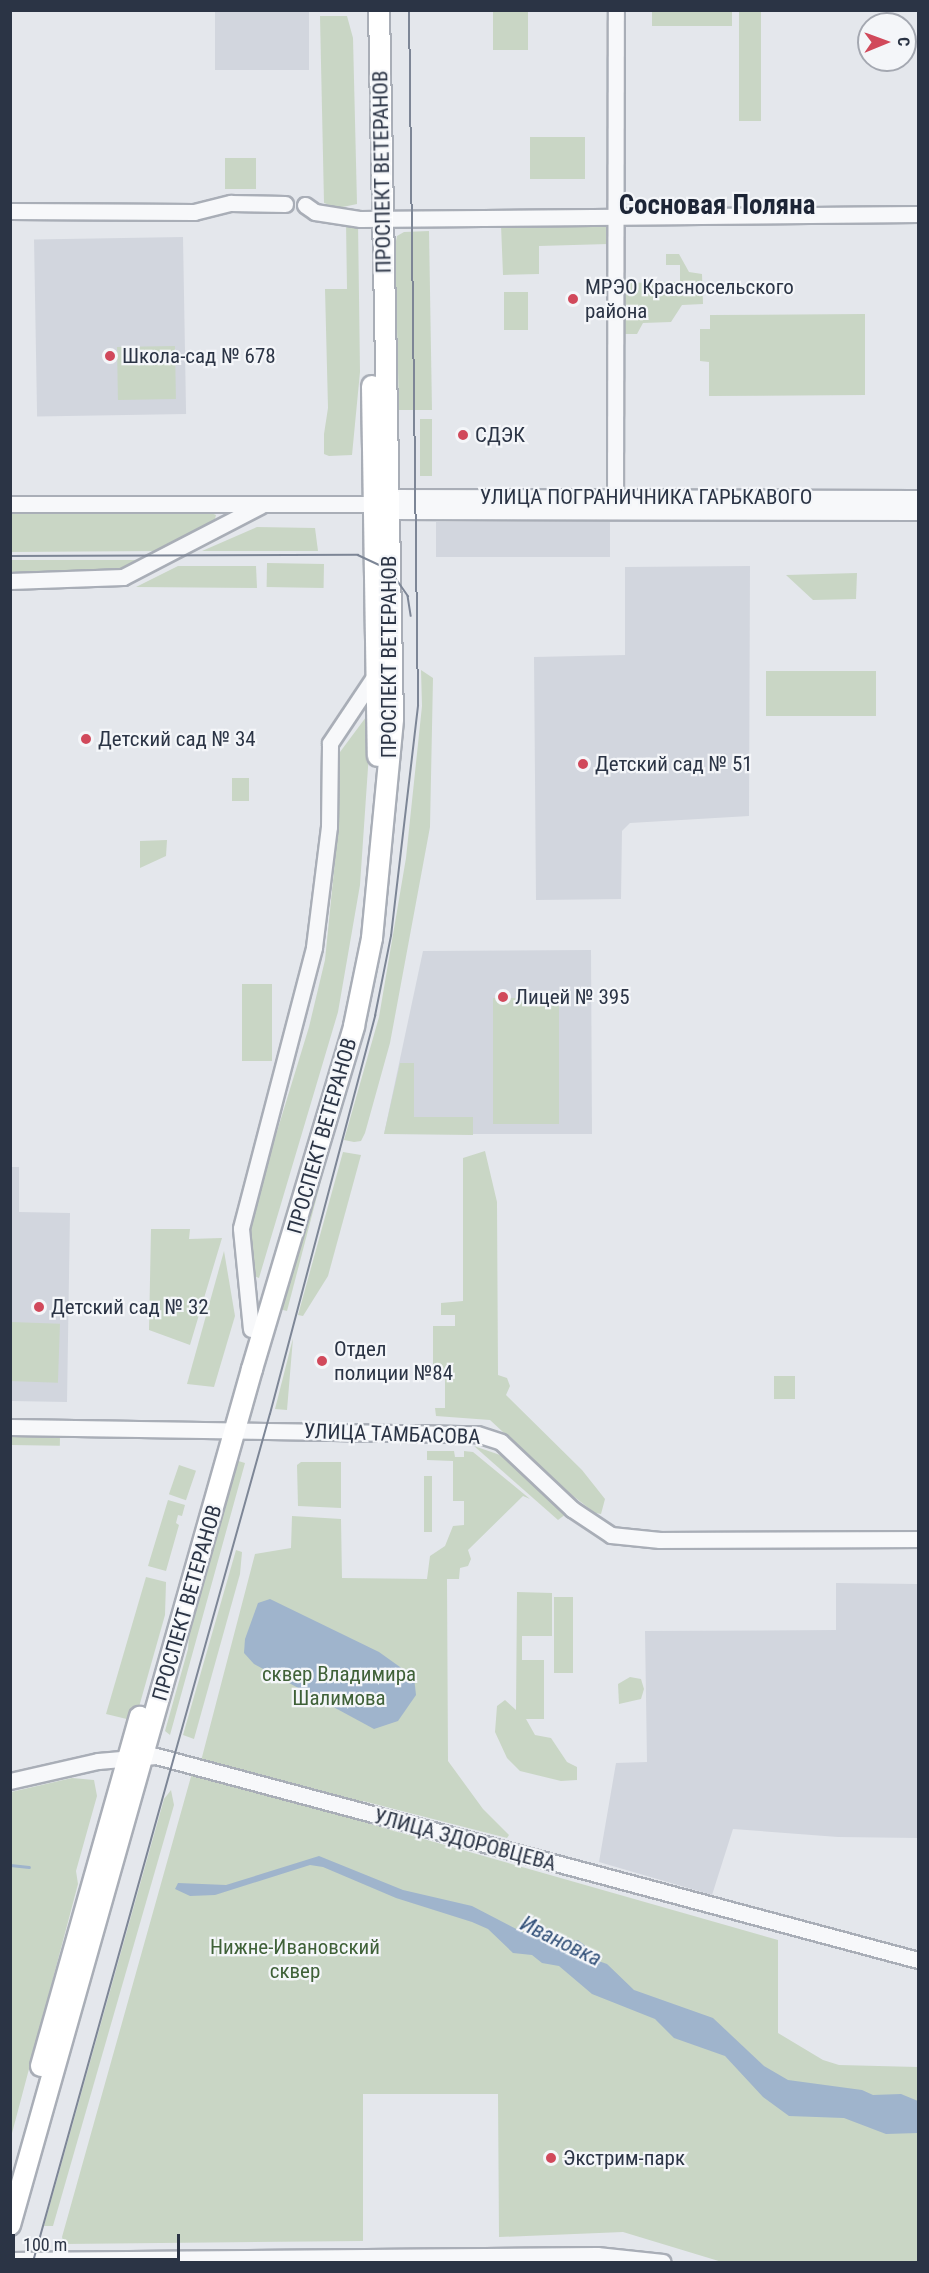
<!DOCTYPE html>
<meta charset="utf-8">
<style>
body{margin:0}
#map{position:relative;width:929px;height:2273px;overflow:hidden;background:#e4e7ec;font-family:"Roboto Condensed",sans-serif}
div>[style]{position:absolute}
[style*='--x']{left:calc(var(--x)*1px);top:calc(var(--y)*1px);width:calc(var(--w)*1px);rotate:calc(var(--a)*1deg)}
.built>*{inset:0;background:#d2d6de;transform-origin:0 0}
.green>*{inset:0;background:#c9d6c5;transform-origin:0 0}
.water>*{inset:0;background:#9fb4cc}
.stream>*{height:3px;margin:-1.5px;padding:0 1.5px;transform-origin:1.5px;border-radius:1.5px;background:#9fb4cc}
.roads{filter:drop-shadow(2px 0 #a9aeb7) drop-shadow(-2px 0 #a9aeb7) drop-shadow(0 2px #a9aeb7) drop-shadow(0 -2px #a9aeb7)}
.minor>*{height:15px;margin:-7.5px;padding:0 7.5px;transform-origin:7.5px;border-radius:7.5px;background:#f7f8fa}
.major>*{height:20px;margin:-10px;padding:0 10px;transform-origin:10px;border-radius:10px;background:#fff}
.tram>*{height:1.5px;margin:-0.75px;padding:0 0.75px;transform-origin:0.75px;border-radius:0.75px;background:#7d8696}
.dots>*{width:16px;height:16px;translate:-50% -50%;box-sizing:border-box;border:3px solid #f4f6f9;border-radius:50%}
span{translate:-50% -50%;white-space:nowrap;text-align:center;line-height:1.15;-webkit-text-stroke:4.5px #f4f6f9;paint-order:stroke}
.street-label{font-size:21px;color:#2b3445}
.poi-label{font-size:21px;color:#2b3445}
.left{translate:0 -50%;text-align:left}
.park-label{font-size:21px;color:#3f6138}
.water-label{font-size:22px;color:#34527a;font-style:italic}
.district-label{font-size:27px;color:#1d2536;font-weight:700}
.frame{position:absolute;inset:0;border:12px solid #2b3445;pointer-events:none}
.north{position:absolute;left:857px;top:12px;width:60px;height:60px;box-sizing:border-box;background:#f4f6f9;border:2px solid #a4a8b1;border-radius:50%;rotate:89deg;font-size:16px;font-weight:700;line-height:24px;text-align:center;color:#2b3445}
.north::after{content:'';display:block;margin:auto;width:21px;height:27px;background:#d1495b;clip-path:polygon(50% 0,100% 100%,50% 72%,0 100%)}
.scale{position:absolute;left:12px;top:2234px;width:168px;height:27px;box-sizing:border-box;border:3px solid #2b3445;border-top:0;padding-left:8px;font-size:18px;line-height:21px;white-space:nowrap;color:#2b3445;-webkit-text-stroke:4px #f4f6f9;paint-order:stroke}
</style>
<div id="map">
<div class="built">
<i style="left:215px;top:11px;width:94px;height:59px"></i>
<i style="left:183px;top:237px;width:177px;height:149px;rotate:89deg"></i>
<i style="left:436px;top:522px;width:174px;height:35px"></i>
<i style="clip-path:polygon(750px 566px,749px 816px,630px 823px,622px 831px,621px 899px,536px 900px,534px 657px,625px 655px,625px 567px)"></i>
<i style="clip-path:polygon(591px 950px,592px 1134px,384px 1134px,423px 951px)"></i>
<i style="clip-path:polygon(10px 1167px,19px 1167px,19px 1212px,70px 1213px,67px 1402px,11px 1401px)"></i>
<i style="clip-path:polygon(836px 1583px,918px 1584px,918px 1838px,838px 1837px,733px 1829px,712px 1895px,599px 1862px,616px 1763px,647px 1762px,645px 1631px,836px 1630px)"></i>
</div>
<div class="green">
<i style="left:493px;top:11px;width:35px;height:39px"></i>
<i style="left:652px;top:11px;width:80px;height:15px"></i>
<i style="left:739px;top:11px;width:22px;height:110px"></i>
<i style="clip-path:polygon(320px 16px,347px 16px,353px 38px,357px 204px,338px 208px,324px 203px)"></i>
<i style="left:530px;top:137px;width:55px;height:42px"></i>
<i style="left:225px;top:158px;width:31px;height:31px"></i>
<i style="clip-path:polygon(346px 221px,358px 221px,360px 372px,352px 455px,329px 456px,324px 454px,324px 434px,328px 408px,325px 289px,347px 289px)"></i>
<i style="clip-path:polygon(604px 223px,608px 226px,608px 244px,539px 246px,539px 274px,503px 275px,501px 225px)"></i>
<i style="clip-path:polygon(429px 231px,432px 410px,399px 410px,395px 246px,397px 236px,404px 232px)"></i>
<i style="clip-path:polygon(666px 254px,679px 254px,689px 272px,702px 274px,703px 304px,682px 305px,671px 322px,643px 323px,637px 334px,623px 334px,623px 283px,680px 282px,680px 265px,666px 265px)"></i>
<i style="left:504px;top:292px;width:24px;height:38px"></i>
<i style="clip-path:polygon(865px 314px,865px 395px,709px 396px,709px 362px,700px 361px,700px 329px,710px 329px,710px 315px)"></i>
<i style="left:175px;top:346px;width:53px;height:58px;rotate:89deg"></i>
<i style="left:420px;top:419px;width:12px;height:57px"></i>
<i style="clip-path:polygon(209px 512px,216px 515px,214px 523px,158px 551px,11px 552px,10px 514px)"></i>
<i style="clip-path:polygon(257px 527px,315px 528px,318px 551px,202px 551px)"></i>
<i style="clip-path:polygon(11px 560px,140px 560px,124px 569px,95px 573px,11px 573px)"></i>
<i style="left:267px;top:563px;width:57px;height:24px;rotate:1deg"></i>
<i style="clip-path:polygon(178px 566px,256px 566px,257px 588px,136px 587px)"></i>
<i style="clip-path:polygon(857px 573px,856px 599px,813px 600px,786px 575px)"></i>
<i style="clip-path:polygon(421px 670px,433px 678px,430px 827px,390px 1043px,365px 1133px,361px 1141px,354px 1142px,344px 1140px,379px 1017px,406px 858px,422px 706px)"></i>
<i style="left:766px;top:671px;width:110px;height:45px"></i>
<i style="clip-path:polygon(372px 709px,360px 885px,338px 1012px,259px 1278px,249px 1274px,248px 1226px,309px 1027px,325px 960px,338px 831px,340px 752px)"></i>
<i style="left:232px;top:778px;width:17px;height:23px"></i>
<i style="clip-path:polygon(167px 840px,166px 856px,140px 868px,140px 841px)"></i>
<i style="left:242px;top:984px;width:30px;height:77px"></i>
<i style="left:493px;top:998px;width:66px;height:126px"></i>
<i style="clip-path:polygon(400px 1063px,414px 1063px,414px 1117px,473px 1117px,473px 1135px,384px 1134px)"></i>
<i style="clip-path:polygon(327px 1150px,329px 1150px,287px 1311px,283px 1310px,283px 1295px)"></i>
<i style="clip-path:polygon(485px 1151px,497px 1202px,498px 1375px,507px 1378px,510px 1386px,506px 1395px,582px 1470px,605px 1499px,601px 1514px,595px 1513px,568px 1492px,490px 1420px,436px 1416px,435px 1408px,445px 1408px,445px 1379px,433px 1379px,433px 1326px,455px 1326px,455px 1315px,441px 1315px,441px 1303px,463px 1301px,463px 1158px)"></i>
<i style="clip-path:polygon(343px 1152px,361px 1155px,328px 1276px,303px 1316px,298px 1315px)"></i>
<i style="clip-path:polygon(151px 1229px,190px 1229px,189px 1239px,222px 1238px,190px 1345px,149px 1330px)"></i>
<i style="clip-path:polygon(224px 1251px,235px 1316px,214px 1387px,187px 1384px)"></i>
<i style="left:11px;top:1322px;width:49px;height:59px;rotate:2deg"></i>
<i style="clip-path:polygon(293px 1338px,287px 1410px,275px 1409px)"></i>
<i style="left:774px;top:1376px;width:21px;height:23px"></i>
<i style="left:11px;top:1436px;width:49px;height:9px;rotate:1deg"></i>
<i style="clip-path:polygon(474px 1446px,503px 1456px,566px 1514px,558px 1520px)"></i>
<i style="clip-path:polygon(427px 1451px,454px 1451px,455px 1457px,464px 1457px,464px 1451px,473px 1452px,530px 1499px,523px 1496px,468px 1550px,471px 1559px,468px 1566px,460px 1568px,459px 1579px,447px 1579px,448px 1761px,483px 1809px,509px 1835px,507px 1838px,363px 1801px,361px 1805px,201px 1761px,255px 1554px,291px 1548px,292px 1516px,341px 1519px,342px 1578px,427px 1579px,430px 1556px,445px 1546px,453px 1526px,464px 1525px,464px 1501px,453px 1501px,453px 1461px,427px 1460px)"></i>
<i style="clip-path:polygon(235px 1460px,245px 1463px,170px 1735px,165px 1731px,188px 1649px,190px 1624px)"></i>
<i style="clip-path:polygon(301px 1462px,341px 1462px,341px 1508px,298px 1506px,297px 1465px)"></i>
<i style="left:179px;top:1465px;width:18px;height:31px;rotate:19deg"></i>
<i style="left:424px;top:1476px;width:8px;height:56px"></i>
<i style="clip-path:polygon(168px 1500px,185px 1505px,182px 1516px,178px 1515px,176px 1523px,179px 1525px,166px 1571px,148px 1566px)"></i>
<i style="clip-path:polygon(236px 1550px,242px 1552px,240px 1574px,194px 1739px,183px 1735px)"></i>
<i style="clip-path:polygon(146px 1577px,166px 1582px,165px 1615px,135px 1721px,106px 1714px)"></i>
<i style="clip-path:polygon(517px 1592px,552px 1593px,552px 1636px,522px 1636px,522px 1660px,544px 1660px,544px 1719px,526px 1719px,535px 1735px,551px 1738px,567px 1762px,577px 1767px,577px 1780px,561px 1781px,520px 1771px,507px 1758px,495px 1732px,497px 1706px,505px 1700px,516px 1710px)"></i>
<i style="left:554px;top:1597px;width:19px;height:76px"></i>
<i style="clip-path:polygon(630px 1677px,641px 1679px,644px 1689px,641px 1699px,619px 1704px,618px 1684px)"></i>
<i style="clip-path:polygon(192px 1773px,778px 1940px,778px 2033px,823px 2060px,839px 2065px,918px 2067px,918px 2262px,722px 2262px,623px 2232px,499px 2237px,498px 2094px,363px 2094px,363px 2241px,64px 2244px,62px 2237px)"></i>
<i style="clip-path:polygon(72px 1778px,94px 1780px,97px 1796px,76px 1871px,78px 1884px,11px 2137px,11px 1792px)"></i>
<i style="clip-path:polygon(171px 1790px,174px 1805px,53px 2226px,44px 2226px,164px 1799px)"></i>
</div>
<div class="water">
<i style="clip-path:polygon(270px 1599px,379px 1652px,414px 1677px,416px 1695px,398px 1721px,374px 1729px,254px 1664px,244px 1653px,245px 1639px,258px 1603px)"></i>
<i style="clip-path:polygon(319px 1856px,403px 1890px,472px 1906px,522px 1932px,559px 1943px,578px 1940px,588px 1948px,590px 1958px,607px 1964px,634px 1990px,713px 2018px,764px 2066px,788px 2080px,862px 2090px,873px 2095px,901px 2094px,918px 2101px,918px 2133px,886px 2134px,844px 2118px,789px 2116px,763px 2097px,725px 2056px,674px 2038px,655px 2019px,592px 1994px,559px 1966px,542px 1963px,532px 1955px,513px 1953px,488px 1929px,472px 1922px,396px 1898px,323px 1867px,310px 1865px,215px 1895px,190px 1896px,175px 1889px,178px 1883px,226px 1885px)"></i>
</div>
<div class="stream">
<i style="--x:10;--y:1865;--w:19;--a:6"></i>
</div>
<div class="roads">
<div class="minor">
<i style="--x:305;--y:205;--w:12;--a:35"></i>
<i style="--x:315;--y:212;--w:46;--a:8.8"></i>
<i style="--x:360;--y:219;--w:558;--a:-0.51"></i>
<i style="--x:10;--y:211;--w:184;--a:0.3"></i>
<i style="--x:194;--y:212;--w:38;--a:-14"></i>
<i style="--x:231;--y:203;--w:54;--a:1.1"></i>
<i style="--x:380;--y:501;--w:9;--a:-27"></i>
<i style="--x:388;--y:497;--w:530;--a:0.11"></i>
<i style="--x:10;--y:504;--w:365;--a:0"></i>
<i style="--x:375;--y:504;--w:16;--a:27"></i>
<i style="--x:389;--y:511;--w:529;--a:0.11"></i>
<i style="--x:615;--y:505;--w:495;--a:-89.9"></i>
<i style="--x:10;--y:581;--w:113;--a:-2"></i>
<i style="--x:123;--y:577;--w:154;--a:-27.4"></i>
<i style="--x:251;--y:1329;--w:101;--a:-95.7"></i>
<i style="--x:241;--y:1228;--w:290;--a:-75.4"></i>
<i style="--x:314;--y:947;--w:121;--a:-82.9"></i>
<i style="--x:329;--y:827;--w:84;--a:-89.3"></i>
<i style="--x:330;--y:743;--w:87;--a:-56.3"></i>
<i style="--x:10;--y:1427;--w:467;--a:0.9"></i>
<i style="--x:477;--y:1434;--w:25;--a:18"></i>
<i style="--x:501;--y:1442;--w:98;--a:43.3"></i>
<i style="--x:572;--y:1509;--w:47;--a:33.7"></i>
<i style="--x:611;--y:1535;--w:49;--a:5.8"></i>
<i style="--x:660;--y:1540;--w:258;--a:-0.2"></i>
<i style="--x:10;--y:1781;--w:90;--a:-12.8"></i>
<i style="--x:98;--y:1761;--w:58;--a:-4.9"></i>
<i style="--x:156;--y:1756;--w:789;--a:14.99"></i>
<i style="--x:10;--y:2260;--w:587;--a:-0.49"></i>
<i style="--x:597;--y:2255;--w:66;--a:6.1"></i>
</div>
<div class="major">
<i style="--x:372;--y:386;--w:370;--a:89.1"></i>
<i style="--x:41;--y:2066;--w:363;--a:-74.2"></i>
<i style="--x:10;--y:2225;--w:890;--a:-74.21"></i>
<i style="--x:252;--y:1369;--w:358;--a:-73.4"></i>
<i style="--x:354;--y:1026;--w:90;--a:-78.4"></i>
<i style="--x:372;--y:938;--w:220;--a:-84.5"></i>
<i style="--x:393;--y:719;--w:709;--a:-91.13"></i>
</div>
</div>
<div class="tram">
<i style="--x:10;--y:556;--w:348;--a:-0.2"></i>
<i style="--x:358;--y:555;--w:35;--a:25"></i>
<i style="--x:390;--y:570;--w:32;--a:55"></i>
<i style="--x:408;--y:596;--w:20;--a:81"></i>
<i style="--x:33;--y:2262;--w:880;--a:-74.39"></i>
<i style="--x:270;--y:1414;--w:412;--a:-75.2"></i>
<i style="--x:375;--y:1016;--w:82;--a:-78.7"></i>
<i style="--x:391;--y:936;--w:232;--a:-83.3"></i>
<i style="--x:418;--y:706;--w:696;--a:-90.74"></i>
</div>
<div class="dots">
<i style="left:573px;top:299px;background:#d1495b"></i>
<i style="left:110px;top:356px;background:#d1495b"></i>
<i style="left:463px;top:435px;background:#d1495b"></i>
<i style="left:86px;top:739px;background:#d1495b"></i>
<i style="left:583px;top:764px;background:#d1495b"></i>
<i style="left:503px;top:997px;background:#d1495b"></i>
<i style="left:39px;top:1307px;background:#d1495b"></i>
<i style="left:322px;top:1361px;background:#d1495b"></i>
<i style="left:551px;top:2158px;background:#d1495b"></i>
</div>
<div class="street-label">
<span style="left:382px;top:172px;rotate:-91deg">ПРОСПЕКТ ВЕТЕРАНОВ</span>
<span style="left:646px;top:497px">УЛИЦА ПОГРАНИЧНИКА ГАРЬКАВОГО</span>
<span style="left:389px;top:657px;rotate:-90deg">ПРОСПЕКТ ВЕТЕРАНОВ</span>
<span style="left:322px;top:1136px;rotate:-74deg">ПРОСПЕКТ ВЕТЕРАНОВ</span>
<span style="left:392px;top:1434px;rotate:2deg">УЛИЦА ТАМБАСОВА</span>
<span style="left:187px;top:1603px;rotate:-74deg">ПРОСПЕКТ ВЕТЕРАНОВ</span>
<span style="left:465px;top:1840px;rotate:15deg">УЛИЦА ЗДОРОВЦЕВА</span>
</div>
<div class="poi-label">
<span class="left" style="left:585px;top:299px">МРЭО Красносельского<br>района</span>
<span class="left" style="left:122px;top:356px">Школа-сад № 678</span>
<span class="left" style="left:475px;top:435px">СДЭК</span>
<span class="left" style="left:98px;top:739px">Детский сад № 34</span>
<span class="left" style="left:595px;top:764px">Детский сад № 51</span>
<span class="left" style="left:515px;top:997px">Лицей № 395</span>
<span class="left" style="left:51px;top:1307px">Детский сад № 32</span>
<span class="left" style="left:334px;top:1361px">Отдел<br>полиции №84</span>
<span class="left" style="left:563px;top:2158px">Экстрим-парк</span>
</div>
<div class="park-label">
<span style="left:339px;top:1686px">сквер Владимира<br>Шалимова</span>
<span style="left:295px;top:1959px">Нижне-Ивановский<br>сквер</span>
</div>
<div class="water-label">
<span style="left:561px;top:1941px;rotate:26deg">Ивановка</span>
</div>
<div class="district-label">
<span style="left:717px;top:206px">Сосновая Поляна</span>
</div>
<div class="frame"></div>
<div class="north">С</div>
<div class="scale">100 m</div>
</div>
